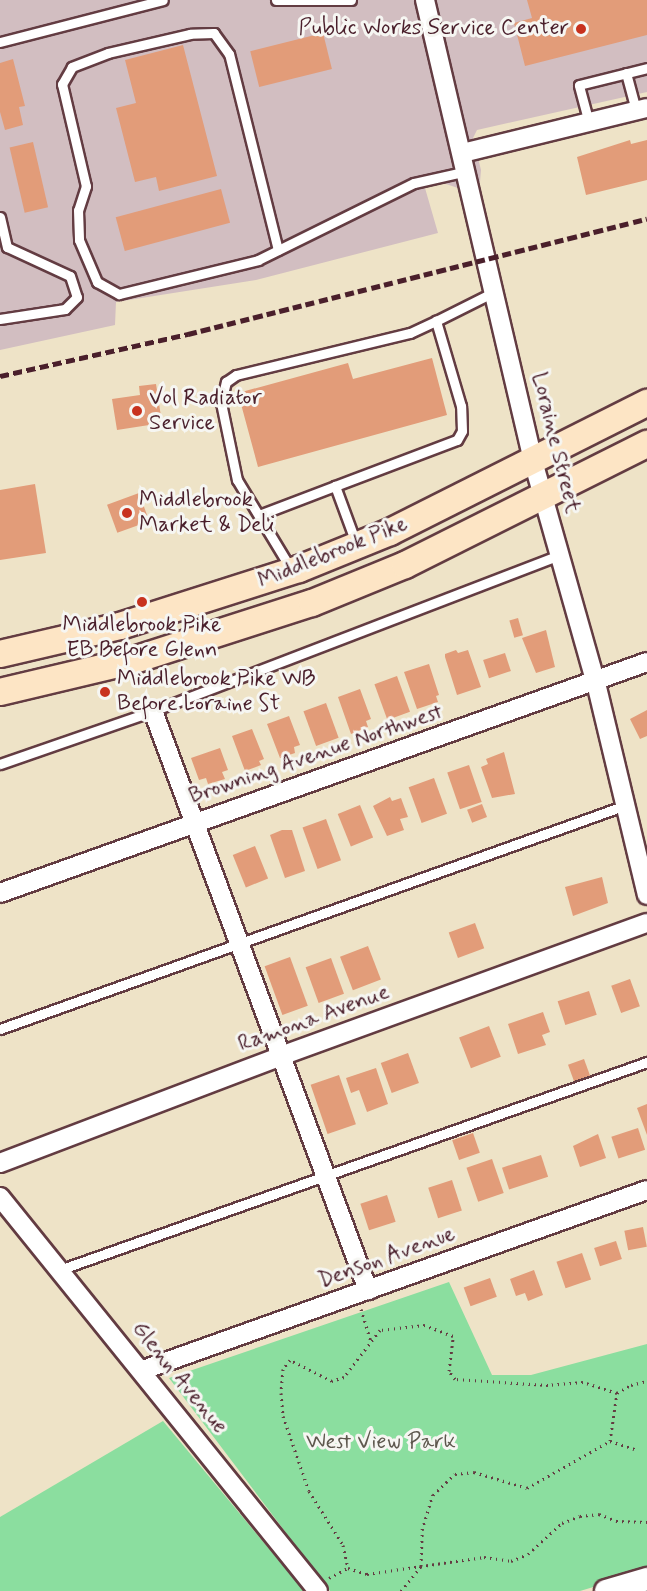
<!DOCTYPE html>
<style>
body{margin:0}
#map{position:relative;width:647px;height:1591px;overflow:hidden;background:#eee3c7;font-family:Mynerve,sans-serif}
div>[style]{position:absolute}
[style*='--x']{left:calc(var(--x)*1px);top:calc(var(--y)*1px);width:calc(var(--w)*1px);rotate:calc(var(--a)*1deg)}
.industrial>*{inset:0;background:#d2bec1}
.green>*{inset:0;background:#8bde9f}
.building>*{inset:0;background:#e29c79;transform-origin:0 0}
.path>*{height:3px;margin-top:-1.5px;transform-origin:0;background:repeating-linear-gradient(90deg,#633c42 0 1.5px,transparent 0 6px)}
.roads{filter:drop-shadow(2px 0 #633c42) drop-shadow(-2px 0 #633c42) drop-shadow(0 2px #633c42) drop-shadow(0 -2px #633c42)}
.service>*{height:9px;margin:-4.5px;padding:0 4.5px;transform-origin:4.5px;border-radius:4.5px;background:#fff}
.minor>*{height:18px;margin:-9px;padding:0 9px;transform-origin:9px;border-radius:9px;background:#fff}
.tertiary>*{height:22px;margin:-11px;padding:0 11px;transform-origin:11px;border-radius:11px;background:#fff}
.secondary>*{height:26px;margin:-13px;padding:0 13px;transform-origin:13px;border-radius:13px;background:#fde5c5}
.rail>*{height:4.5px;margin-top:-2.25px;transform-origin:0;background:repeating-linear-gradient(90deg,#4a1f2b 0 9px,transparent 0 13.5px)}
.dots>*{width:16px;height:16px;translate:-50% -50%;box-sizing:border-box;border:3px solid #f6f6f2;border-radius:50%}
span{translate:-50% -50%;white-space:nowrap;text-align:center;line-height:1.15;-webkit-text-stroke:6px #f6f6f2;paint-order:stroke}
.poi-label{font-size:22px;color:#4a1f2b}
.right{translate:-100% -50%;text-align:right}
.left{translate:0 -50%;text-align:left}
.street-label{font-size:22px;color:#4a1f2b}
.park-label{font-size:22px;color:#5e584e}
</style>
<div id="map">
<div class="industrial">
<i style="clip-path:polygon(0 0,647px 0,647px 92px,477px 130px,473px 138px,481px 170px,480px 182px,458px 188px,443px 183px,425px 188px,438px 233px,256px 280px,116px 302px,115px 325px,0 350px)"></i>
</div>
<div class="green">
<i style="clip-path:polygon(449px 1282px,492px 1375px,531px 1375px,647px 1344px,647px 1571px,580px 1591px,330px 1591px,169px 1378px)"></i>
<i style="clip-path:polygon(163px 1421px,304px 1591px,0 1591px,0 1517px)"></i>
</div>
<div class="building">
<i style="clip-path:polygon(527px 0,647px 0,647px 35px,525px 66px,514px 23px,532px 18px)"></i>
<i style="left:323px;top:33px;width:37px;height:75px;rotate:76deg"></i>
<i style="clip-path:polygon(183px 45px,217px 176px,159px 191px,156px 177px,135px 182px,116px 108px,136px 103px,125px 60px)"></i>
<i style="clip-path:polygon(13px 59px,25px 106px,19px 107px,23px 125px,5px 130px,0 112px,0 63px)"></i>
<i style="clip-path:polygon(630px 140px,631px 144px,647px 140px,647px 180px,586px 195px,577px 157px)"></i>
<i style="left:33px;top:142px;width:67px;height:24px;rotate:77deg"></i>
<i style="left:221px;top:189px;width:35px;height:109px;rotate:75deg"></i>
<i style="clip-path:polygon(432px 358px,447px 415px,258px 467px,238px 393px,348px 363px,353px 379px)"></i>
<i style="clip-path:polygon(156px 384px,162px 423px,117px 430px,112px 399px,140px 395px,139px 386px)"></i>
<i style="clip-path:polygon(35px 484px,46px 553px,0 560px,0 490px)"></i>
<i style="left:139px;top:493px;width:30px;height:34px;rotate:70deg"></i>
<i style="left:518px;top:618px;width:18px;height:9px;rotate:74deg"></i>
<i style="clip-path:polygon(546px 630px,555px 667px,536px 673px,522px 638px)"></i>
<i style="clip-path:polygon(456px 650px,458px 653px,468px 650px,481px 687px,457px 695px,445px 657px,445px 654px)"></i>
<i style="left:505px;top:653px;width:19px;height:23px;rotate:72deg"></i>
<i style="clip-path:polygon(429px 664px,439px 695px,436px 696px,438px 702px,417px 709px,404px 672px)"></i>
<i style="left:397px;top:676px;width:38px;height:24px;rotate:70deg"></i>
<i style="clip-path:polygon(360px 689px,371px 719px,366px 721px,368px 727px,351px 734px,338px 697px)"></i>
<i style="left:326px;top:703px;width:37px;height:24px;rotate:70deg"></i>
<i style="clip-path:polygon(647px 710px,647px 736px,640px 739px,630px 719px)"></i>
<i style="clip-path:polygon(289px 716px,300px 745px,294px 747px,295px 753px,280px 758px,267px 724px)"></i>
<i style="clip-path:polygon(252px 729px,264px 759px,259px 761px,261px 765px,245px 771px,232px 736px)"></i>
<i style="clip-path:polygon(220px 748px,228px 770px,222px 772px,225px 779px,208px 784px,206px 778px,199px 780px,191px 758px)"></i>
<i style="clip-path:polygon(504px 752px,515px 794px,492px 798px,481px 767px,488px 764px,486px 759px)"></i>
<i style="left:469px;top:765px;width:39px;height:23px;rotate:71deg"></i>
<i style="left:434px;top:778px;width:38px;height:27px;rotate:70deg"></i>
<i style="clip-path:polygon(390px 797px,392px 801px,401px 798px,408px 817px,400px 819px,404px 830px,387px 836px,373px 806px)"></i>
<i style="left:482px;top:804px;width:14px;height:16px;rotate:69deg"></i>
<i style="left:360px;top:805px;width:35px;height:24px;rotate:68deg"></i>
<i style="left:326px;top:819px;width:44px;height:25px;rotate:70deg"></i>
<i style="clip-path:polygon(282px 830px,292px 830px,305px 871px,285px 878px,270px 835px)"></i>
<i style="left:255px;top:846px;width:35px;height:24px;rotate:68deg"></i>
<i style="clip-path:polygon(602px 877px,608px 903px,573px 916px,565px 887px)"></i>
<i style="left:475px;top:923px;width:27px;height:28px;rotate:70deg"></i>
<i style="left:368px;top:946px;width:36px;height:30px;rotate:69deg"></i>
<i style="left:290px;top:957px;width:52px;height:27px;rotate:70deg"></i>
<i style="left:331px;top:958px;width:38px;height:27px;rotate:70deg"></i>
<i style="left:630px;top:979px;width:29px;height:20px;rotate:70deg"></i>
<i style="left:589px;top:991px;width:25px;height:33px;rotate:72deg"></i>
<i style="clip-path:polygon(543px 1012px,550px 1032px,542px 1035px,546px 1045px,518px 1054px,508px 1024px)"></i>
<i style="left:489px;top:1026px;width:33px;height:32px;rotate:69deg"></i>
<i style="left:408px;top:1053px;width:32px;height:29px;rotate:70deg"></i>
<i style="left:584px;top:1059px;width:20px;height:17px;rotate:70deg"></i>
<i style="clip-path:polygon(376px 1068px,388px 1104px,367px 1112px,359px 1090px,351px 1093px,346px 1078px)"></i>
<i style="left:339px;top:1075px;width:52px;height:30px;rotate:71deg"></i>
<i style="clip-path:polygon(647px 1104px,647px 1135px,637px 1108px)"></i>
<i style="left:638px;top:1128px;width:23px;height:28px;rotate:72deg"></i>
<i style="left:473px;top:1133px;width:21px;height:22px;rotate:71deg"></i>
<i style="clip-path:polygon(598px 1134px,606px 1158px,580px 1167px,573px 1146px)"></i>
<i style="left:541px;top:1155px;width:23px;height:41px;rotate:72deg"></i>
<i style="left:492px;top:1159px;width:36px;height:27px;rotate:71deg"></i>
<i style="left:452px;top:1180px;width:32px;height:25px;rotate:72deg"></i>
<i style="left:387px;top:1195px;width:28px;height:28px;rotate:72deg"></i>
<i style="left:643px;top:1227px;width:20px;height:19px;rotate:79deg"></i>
<i style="left:616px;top:1241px;width:19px;height:23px;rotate:72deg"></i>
<i style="left:582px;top:1253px;width:28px;height:27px;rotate:71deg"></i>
<i style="clip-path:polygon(534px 1270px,543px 1295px,528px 1301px,525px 1293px,516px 1296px,510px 1279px)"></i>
<i style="left:490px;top:1278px;width:20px;height:28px;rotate:70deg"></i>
</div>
<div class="path">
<i style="--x:361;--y:1309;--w:34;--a:73"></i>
<i style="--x:617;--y:1393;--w:36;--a:-162"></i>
<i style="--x:583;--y:1382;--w:35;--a:175"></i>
<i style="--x:548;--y:1385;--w:93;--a:-176.3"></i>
<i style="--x:455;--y:1379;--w:10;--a:-127"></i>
<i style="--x:449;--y:1371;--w:35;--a:-83"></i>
<i style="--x:453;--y:1336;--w:30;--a:-159"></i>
<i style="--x:425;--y:1325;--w:45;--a:173.7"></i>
<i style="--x:380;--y:1330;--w:59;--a:127.5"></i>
<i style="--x:344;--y:1377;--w:13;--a:162"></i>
<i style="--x:332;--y:1381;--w:47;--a:-153.4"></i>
<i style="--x:290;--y:1360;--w:11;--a:128"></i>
<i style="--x:283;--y:1369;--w:24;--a:95"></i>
<i style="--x:281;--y:1393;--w:23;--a:85"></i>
<i style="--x:283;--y:1416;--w:79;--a:70.9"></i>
<i style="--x:309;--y:1491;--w:64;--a:57.8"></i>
<i style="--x:343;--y:1545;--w:24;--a:78"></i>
<i style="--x:348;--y:1568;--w:20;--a:18"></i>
<i style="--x:367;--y:1574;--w:118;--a:-8.3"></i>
<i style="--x:484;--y:1557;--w:27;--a:8"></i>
<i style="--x:511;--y:1561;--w:18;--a:-22"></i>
<i style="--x:528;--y:1554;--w:46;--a:-42.4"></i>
<i style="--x:562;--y:1523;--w:19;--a:-21"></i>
<i style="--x:580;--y:1516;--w:19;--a:-6"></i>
<i style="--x:599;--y:1514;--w:18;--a:22"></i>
<i style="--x:616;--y:1521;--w:31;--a:2"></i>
<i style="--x:610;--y:1441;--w:49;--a:-81.7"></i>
<i style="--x:617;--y:1393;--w:16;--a:-30"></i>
<i style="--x:631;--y:1385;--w:16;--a:-14"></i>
<i style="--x:329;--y:1578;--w:21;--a:-28"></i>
<i style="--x:401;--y:1591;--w:32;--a:-51"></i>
<i style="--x:421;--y:1566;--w:36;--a:-88"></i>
<i style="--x:422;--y:1530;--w:37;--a:-73"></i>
<i style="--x:433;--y:1495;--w:30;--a:-44"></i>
<i style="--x:455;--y:1474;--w:19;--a:-6"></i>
<i style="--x:474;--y:1472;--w:55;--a:16.8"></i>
<i style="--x:527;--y:1488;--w:95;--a:-29.5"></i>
<i style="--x:610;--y:1441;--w:28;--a:18"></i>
</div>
<div class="roads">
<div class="service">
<i style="--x:276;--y:0;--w:75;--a:0"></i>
<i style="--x:0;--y:42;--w:168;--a:-14.4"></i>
<i style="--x:626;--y:73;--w:39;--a:75"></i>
<i style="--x:589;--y:123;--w:39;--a:-105"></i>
<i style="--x:579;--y:85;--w:70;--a:-14"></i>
<i style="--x:0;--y:217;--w:31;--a:77"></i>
<i style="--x:7;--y:247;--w:69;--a:24.7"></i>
<i style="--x:70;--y:276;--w:22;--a:72"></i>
<i style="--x:77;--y:297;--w:17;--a:135"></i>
<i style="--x:65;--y:309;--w:66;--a:171.3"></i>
<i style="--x:278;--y:250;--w:202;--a:-104"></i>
<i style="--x:229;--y:54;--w:26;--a:-126"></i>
<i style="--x:214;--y:33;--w:24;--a:178"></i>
<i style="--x:190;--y:34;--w:84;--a:167"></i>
<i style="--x:108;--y:53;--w:39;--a:159"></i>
<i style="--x:72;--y:67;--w:20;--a:120"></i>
<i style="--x:62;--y:84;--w:105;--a:76.8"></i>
<i style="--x:86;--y:186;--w:25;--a:108"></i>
<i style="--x:78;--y:210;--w:30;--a:88"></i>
<i style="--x:79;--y:240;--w:46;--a:66.8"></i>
<i style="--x:97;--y:282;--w:25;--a:29"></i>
<i style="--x:119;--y:294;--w:143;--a:-13.7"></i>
<i style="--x:258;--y:260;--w:174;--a:-26.3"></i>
<i style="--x:414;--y:183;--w:54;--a:-12.8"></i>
<i style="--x:259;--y:515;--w:81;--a:-20.9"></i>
<i style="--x:356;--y:543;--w:61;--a:-110.2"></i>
<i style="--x:335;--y:486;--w:130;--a:-20.7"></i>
<i style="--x:457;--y:440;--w:10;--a:-61"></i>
<i style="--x:462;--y:431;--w:25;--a:-92"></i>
<i style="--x:461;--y:406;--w:89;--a:-106.4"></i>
<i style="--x:436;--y:321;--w:67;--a:-26.6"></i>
<i style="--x:291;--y:569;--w:104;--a:-121.2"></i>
<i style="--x:237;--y:480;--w:79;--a:-101.7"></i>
<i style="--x:221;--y:403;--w:22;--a:-77"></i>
<i style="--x:226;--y:382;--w:12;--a:-35"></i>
<i style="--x:236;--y:375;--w:179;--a:-13.6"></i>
<i style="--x:410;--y:333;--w:29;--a:-25"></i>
<i style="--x:0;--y:764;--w:162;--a:-19.1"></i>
<i style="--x:153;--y:711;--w:435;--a:-21"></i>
<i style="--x:0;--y:1029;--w:665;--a:-19.69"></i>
<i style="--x:59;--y:1270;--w:624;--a:-19.48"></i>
</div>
<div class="minor">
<i style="--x:425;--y:0;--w:473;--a:76.8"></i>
<i style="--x:533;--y:461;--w:231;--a:74.2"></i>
<i style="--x:596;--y:683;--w:218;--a:76.5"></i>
<i style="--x:462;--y:153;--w:190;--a:-13.7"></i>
<i style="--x:153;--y:711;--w:618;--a:69.63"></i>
<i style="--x:0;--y:893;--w:687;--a:-19.65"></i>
<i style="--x:0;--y:1163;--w:301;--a:-20.8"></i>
<i style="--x:281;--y:1056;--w:389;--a:-20"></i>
<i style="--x:0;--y:1197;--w:506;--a:51.09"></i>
<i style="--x:143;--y:1370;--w:535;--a:-19.65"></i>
</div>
<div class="tertiary">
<i style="--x:606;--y:1591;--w:43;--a:-16.3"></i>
</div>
<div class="secondary">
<i style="--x:0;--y:654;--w:123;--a:-13.1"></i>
<i style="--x:120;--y:626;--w:188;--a:-17.7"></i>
<i style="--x:299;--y:569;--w:98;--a:-22.1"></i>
<i style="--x:390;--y:532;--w:288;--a:-26.7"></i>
<i style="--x:0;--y:692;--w:135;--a:-13.3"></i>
<i style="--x:131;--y:661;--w:190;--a:-17.8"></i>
<i style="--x:312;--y:603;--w:100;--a:-22.2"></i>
<i style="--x:405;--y:565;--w:271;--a:-26.6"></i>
</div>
</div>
<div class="rail">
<i style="--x:0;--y:376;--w:193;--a:-12.6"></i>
<i style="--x:188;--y:334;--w:473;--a:-14.1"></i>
</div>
<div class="dots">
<i style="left:581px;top:29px;background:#c8321e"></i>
<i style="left:137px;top:411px;background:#c8321e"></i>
<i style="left:127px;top:513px;background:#c8321e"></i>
<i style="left:142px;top:602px;background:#c8321e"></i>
<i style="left:105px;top:692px;background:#c8321e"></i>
</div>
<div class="poi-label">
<span class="right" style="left:569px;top:29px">Public Works Service Center</span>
<span class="left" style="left:149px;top:411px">Vol Radiator<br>Service</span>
<span class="left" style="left:139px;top:513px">Middlebrook<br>Market &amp; Deli</span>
<span style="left:142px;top:638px">Middlebrook Pike<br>EB Before Glenn</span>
<span class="left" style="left:117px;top:692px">Middlebrook Pike WB<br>Before Loraine St</span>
</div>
<div class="street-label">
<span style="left:555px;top:443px;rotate:76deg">Loraine Street</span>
<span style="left:333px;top:553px;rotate:-22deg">Middlebrook Pike</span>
<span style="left:316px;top:755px;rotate:-19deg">Browning Avenue Northwest</span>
<span style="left:314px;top:1019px;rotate:-20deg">Ramona Avenue</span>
<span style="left:387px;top:1258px;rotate:-20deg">Denson Avenue</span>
<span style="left:179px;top:1378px;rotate:51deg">Glenn Avenue</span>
</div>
<div class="park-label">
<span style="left:381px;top:1443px">West View Park</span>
</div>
</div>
